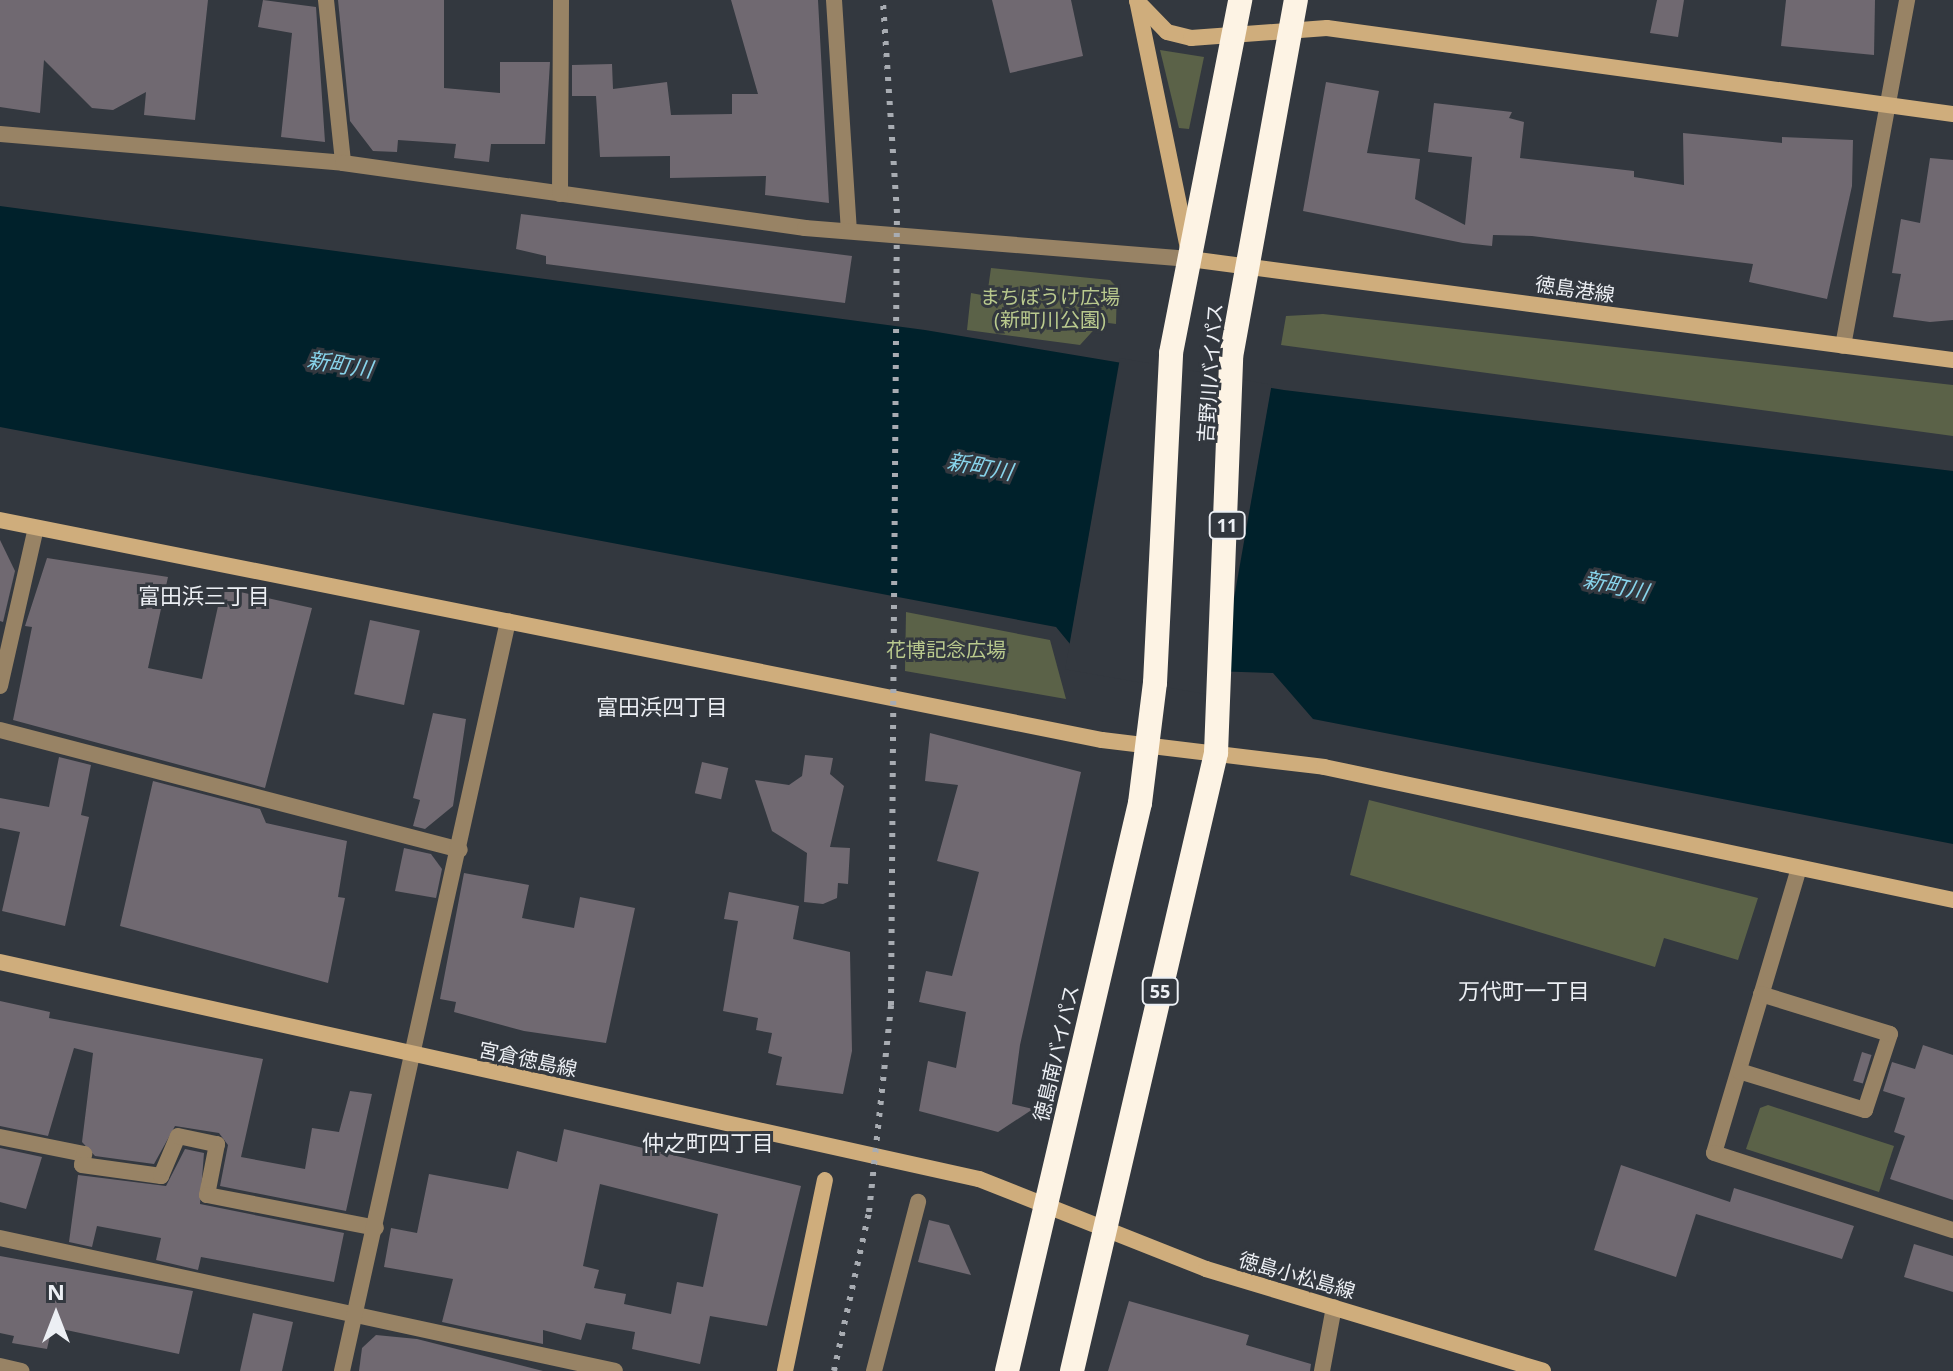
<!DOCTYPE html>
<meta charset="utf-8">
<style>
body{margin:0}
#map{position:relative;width:1953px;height:1371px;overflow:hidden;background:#33383f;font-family:"Open Sans","Noto Sans JP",sans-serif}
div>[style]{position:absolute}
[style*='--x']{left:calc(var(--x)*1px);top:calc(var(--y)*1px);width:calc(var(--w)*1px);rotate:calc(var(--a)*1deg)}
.green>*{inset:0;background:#5b6248}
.water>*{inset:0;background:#00212b}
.pier>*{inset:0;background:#33383f;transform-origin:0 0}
.building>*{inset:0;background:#706971;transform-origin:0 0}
.lane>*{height:16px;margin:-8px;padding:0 8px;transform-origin:8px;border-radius:8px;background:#988365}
.street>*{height:16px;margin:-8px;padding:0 8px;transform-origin:8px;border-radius:8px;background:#988365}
.secondary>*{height:16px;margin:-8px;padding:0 8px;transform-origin:8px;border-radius:8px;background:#cfad7c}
.highway>*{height:24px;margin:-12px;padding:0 12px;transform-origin:12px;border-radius:12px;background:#fdf3e4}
.rail>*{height:6px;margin-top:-3px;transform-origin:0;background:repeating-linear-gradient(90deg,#a8acb2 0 4px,transparent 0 12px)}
span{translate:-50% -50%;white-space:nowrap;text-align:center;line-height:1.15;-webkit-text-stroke:6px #33383f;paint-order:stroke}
.shield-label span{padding:2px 6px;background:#33383f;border:2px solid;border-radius:6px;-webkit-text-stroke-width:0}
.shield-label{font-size:18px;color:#eceff4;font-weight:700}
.street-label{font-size:20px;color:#eceff4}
.park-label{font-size:20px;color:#baca8e}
.water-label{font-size:22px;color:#88d4eb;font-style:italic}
.neighbourhood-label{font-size:22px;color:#eceff4}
.north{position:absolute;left:16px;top:1275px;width:80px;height:80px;-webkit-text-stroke:6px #33383f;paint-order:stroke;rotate:0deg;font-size:22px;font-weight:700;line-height:32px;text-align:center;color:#eceff4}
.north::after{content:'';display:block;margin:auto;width:28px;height:36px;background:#eceff4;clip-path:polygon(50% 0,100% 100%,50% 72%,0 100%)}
</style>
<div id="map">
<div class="green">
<i style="clip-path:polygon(1160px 50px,1204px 57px,1189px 129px,1179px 128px)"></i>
<i style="clip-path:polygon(991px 268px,1110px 280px,1117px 287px,1116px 324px,1101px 322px,1080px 345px,967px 330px,971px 293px,987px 296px)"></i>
<i style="clip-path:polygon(1323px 314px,1953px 385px,1953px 436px,1281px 345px,1286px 316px)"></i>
<i style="clip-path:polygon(906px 612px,1050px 640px,1066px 699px,905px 671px)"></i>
<i style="clip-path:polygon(1369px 800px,1758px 898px,1738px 960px,1664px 938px,1655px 967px,1350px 875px)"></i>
<i style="clip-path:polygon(1768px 1105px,1894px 1146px,1879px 1192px,1746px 1149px,1760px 1108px)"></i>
</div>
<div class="water">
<i style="clip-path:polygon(0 206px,925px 330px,1284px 390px,1953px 471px,1953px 844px,1313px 719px,1273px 673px,1089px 667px,1056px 627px,0 427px)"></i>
</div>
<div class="pier">
<i style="left:1120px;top:358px;width:154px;height:316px;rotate:10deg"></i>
</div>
<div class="building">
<i style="clip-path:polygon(0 0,208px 0,195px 120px,144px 115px,146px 92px,113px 110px,92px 108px,44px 60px,40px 113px,0 107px)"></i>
<i style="clip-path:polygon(263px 0,316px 7px,325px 142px,281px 137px,292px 33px,258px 27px)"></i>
<i style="clip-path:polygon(338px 0,444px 0,444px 88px,500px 93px,500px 62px,550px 62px,545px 144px,491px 144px,489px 162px,454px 158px,456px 144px,398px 140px,397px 152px,373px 151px,350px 121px)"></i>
<i style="clip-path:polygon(731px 0,818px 0,829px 203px,765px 195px,766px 176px,670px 178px,670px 156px,600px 157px,596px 96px,572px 96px,572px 65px,612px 64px,613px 89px,667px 82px,671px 115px,732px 114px,732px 94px,758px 94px)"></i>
<i style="clip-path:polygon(992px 0,1071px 0,1083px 56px,1010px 73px)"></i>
<i style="clip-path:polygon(1657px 0,1684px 0,1678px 37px,1650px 33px)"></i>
<i style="clip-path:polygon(1786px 0,1875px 0,1874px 55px,1781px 46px)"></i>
<i style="clip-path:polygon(1326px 82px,1379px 91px,1367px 153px,1420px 159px,1415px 199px,1465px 225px,1472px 157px,1428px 152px,1434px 103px,1512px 112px,1509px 118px,1524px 122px,1520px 158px,1634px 171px,1634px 177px,1684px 185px,1683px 133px,1782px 143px,1782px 137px,1853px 140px,1852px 186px,1827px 299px,1749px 282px,1753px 264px,1532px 236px,1493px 235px,1492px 246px,1463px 243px,1303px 211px)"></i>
<i style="clip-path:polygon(1930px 158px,1953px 160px,1953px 320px,1930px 322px,1893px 317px,1901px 274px,1892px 273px,1901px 219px,1920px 223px)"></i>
<i style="clip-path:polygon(521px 214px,852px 256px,845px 303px,546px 264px,546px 256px,516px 249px)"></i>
<i style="clip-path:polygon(0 540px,15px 571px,3px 622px,0 621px)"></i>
<i style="clip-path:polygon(47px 558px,168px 577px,148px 668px,202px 679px,222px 588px,312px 608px,265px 788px,13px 720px,32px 627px,25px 626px)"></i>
<i style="left:370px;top:620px;width:51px;height:76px;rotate:12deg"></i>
<i style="clip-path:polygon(433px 713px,466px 719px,453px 806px,425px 829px,413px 826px,420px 800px,413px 798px)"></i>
<i style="clip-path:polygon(930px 733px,1081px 772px,1020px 1045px,1012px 1104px,1033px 1109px,998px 1132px,919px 1111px,928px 1061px,956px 1068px,966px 1012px,919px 1002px,926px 971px,952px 976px,979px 872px,937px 861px,958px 785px,925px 781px)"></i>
<i style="clip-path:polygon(805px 755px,833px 758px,830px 774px,844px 786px,830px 847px,850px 848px,848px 884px,838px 883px,837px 898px,823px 904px,804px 902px,807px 853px,772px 831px,755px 780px,789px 785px,802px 776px)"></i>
<i style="clip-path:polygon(59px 757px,91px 765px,81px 815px,89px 817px,65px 926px,2px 911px,20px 832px,0 828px,0 798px,49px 807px)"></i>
<i style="left:702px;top:762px;width:27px;height:32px;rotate:13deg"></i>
<i style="clip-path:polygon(153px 781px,260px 809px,266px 823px,347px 841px,338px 897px,345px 898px,328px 983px,120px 926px)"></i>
<i style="clip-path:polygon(404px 848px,431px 854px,442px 869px,436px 898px,395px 891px)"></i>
<i style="clip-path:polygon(464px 873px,529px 885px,522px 918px,574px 928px,580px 897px,635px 908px,606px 1043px,524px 1031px,454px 1012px,456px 1002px,440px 999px)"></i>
<i style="clip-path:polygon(729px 892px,799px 906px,793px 939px,850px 952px,852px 1051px,843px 1094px,776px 1085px,782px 1057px,768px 1053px,772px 1033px,756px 1030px,758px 1018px,723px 1011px,738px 921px,724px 919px)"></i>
<i style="clip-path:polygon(0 1001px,50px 1012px,49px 1018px,263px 1059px,241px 1157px,305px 1169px,312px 1128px,339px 1132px,350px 1091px,372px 1094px,346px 1211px,220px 1186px,228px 1145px,219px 1133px,175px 1126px,154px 1164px,95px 1156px,82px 1142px,93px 1053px,74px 1048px,48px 1136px,0 1126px)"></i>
<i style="clip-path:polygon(1923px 1045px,1953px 1055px,1953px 1200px,1890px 1179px,1905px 1136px,1894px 1132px,1905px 1098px,1883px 1091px,1892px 1062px,1915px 1069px)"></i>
<i style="left:1862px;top:1052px;width:10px;height:30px;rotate:17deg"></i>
<i style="clip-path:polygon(evenodd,564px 1129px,801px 1186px,767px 1326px,710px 1316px,700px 1364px,632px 1349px,635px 1332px,586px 1323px,581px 1340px,543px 1330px,543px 1344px,442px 1322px,453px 1279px,384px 1267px,391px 1228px,417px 1233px,429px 1174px,508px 1189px,517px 1151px,557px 1162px,564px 1129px,600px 1184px,718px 1214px,703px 1287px,677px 1282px,671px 1314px,624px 1304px,626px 1294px,594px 1288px,599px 1270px,583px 1266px,600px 1184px)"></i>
<i style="clip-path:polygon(0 1148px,42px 1157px,26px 1209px,0 1202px)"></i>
<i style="clip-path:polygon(185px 1149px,204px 1153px,200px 1204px,344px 1233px,334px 1282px,201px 1257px,198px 1270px,156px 1260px,161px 1238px,97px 1226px,92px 1247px,69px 1242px,78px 1175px,166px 1186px)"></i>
<i style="clip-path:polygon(1621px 1165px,1730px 1202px,1734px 1188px,1854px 1226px,1842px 1259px,1696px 1214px,1676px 1277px,1594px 1250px)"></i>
<i style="clip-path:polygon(929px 1220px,949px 1225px,971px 1275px,918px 1262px)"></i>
<i style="clip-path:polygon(1914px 1244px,1953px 1256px,1953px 1292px,1904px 1277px)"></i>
<i style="clip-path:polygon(0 1256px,193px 1291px,179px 1354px,52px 1327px,47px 1349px,12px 1343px,14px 1336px,0 1333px)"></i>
<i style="clip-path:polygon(1129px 1301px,1249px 1335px,1246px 1345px,1311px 1364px,1310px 1371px,1108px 1371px)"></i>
<i style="clip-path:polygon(253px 1313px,293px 1322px,282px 1371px,240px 1371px)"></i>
<i style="clip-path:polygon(376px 1335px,417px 1339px,543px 1371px,359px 1371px,362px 1348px)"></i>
</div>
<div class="lane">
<i style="--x:1799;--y:868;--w:297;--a:106.6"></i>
<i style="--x:1714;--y:1153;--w:251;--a:17.9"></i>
<i style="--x:1739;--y:1071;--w:132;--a:17.2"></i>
<i style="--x:1865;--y:1110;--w:80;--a:-71.8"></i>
<i style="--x:1890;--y:1034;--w:135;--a:-162.8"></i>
<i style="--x:0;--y:1137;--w:86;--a:11.4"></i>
<i style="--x:84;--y:1154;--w:11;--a:100"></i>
<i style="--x:82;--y:1165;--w:80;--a:7.9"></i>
<i style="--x:161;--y:1176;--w:43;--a:-67"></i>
<i style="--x:178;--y:1136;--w:40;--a:12"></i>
<i style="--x:217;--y:1144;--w:52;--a:101.1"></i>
<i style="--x:207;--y:1195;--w:172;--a:11"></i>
</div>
<div class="street">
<i style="--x:326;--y:0;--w:164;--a:84"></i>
<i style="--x:834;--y:0;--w:229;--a:86.3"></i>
<i style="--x:0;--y:134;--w:344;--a:4.8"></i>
<i style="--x:343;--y:163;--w:467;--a:8"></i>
<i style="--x:805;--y:228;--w:386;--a:4.6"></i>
<i style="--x:560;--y:194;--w:194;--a:-89.7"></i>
<i style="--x:1843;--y:346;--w:352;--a:-79.5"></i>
<i style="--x:0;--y:686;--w:162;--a:-77.2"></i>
<i style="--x:0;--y:730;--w:475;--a:14.6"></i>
<i style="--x:0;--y:1238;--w:629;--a:12.2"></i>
<i style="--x:0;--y:1366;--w:22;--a:13"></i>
<i style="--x:342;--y:1371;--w:768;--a:-77.52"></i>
<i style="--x:874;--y:1371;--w:175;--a:-75.4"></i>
<i style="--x:1322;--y:1371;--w:65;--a:-79.4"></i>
</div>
<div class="secondary">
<i style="--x:1137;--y:0;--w:264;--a:78.4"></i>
<i style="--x:1190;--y:259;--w:770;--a:7.54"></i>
<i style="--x:1137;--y:1;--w:43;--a:45.9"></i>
<i style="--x:1167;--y:32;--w:25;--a:14"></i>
<i style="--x:1191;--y:38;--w:136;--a:-4.2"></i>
<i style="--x:1327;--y:28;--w:632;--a:7.82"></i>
<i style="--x:0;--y:520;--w:1124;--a:11.29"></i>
<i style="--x:1102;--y:740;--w:224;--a:6.9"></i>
<i style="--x:1324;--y:767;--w:643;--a:11.94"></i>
<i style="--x:0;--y:962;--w:1003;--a:12.5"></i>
<i style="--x:979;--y:1179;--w:244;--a:21.6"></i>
<i style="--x:1206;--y:1269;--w:352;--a:16.8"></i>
<i style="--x:785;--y:1371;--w:195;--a:-78.2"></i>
</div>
<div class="highway">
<i style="--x:1007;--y:1371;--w:583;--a:-76.82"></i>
<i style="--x:1140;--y:803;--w:121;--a:-82.9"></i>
<i style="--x:1155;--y:683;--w:330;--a:-87.2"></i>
<i style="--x:1171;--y:353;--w:360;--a:-78.9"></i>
<i style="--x:1072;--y:1371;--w:635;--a:-76.88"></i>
<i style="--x:1216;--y:753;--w:396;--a:-87.8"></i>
<i style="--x:1231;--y:357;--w:363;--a:-79.7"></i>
</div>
<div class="rail">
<i style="--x:834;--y:1371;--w:163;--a:-77.6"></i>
<i style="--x:869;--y:1212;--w:208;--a:-83.9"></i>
<i style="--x:891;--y:1005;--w:792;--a:-89.57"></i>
<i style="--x:897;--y:213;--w:213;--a:-93.8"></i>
</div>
<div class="shield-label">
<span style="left:1227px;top:525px">11</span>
<span style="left:1160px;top:991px">55</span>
</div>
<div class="street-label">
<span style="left:1575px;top:289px;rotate:8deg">徳島港線</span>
<span style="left:1210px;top:373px;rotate:-86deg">吉野川バイパス</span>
<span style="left:1056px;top:1053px;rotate:-77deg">徳島南バイパス</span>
<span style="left:528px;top:1059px;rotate:12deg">宮倉徳島線</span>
<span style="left:1297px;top:1275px;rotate:16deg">徳島小松島線</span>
</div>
<div class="park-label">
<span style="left:1050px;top:308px">まちぼうけ広場<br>(新町川公園)</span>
<span style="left:946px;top:649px">花博記念広場</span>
</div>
<div class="water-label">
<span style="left:340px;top:364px;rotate:9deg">新町川</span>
<span style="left:980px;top:466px;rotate:10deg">新町川</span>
<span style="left:1616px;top:585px;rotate:12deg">新町川</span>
</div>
<div class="neighbourhood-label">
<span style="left:204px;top:596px">富田浜三丁目</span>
<span style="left:662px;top:707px">富田浜四丁目</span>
<span style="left:1524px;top:991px">万代町一丁目</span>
<span style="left:708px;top:1143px">仲之町四丁目</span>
</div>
<div class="north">N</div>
</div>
